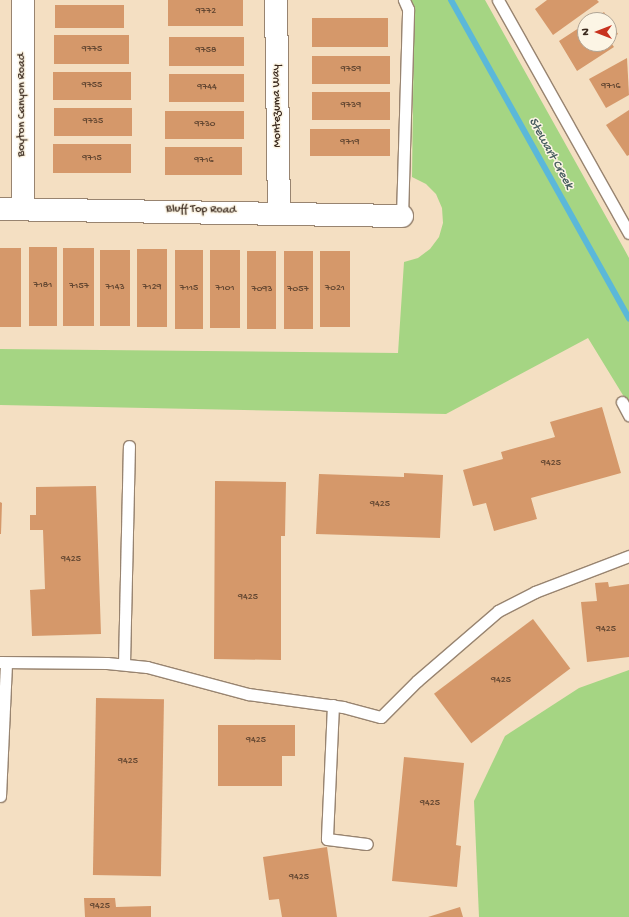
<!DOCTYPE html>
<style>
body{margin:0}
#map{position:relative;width:629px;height:917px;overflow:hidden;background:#f4dfc2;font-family:"Gochi Hand",sans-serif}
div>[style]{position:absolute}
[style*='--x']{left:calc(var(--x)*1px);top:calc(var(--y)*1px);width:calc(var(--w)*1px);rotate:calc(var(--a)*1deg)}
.green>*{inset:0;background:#a5d583}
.stream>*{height:6px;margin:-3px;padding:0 3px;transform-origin:3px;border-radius:3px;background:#5bb8d9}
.building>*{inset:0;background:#d5986a;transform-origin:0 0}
.roads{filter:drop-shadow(1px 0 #988470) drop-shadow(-1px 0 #988470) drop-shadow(0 1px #988470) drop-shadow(0 -1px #988470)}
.service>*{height:11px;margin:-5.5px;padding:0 5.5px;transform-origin:5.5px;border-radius:5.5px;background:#fff}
.minor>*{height:22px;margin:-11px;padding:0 11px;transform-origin:11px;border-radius:11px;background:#fff}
span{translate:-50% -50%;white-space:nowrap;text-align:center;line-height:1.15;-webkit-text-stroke:3px #fcf5e5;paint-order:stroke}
.number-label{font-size:10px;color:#624631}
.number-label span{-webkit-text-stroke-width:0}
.street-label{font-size:12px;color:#3b2a1e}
.water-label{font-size:13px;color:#465c5f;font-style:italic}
.north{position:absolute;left:577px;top:12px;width:40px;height:40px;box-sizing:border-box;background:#fcf5e5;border:1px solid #afa495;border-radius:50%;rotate:270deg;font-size:11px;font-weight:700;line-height:16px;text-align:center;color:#3b2a1e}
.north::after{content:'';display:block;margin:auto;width:14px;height:18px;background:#c8321e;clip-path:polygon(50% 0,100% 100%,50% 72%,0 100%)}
</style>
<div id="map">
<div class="green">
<i style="clip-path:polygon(409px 0,485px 0,623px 247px,629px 258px,629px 405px,588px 338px,446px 414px,0 405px,0 349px,398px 353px,404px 262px,418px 258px,430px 249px,439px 237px,443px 223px,442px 208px,436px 194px,426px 184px,412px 177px,414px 23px)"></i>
<i style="clip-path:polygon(629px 670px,629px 917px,479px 917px,474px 801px,505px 736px,579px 688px)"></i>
</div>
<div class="stream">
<i style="--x:451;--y:0;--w:365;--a:60.8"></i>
</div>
<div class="building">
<i style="left:168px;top:0;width:75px;height:26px"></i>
<i style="clip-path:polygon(547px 0,597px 0,599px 2px,553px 35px,535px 9px)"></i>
<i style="left:55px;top:5px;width:69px;height:23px"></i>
<i style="clip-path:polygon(604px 12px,618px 34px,609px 40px,609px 20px,592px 20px)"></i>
<i style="left:312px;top:18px;width:76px;height:29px"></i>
<i style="clip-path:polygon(585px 24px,585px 44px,609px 44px,609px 40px,614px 47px,577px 71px,559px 41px)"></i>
<i style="left:54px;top:35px;width:75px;height:29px"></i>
<i style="left:169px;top:37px;width:75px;height:29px"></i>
<i style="left:312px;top:56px;width:78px;height:28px"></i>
<i style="clip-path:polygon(627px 58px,629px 95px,606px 108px,589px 79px)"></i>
<i style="left:53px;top:72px;width:78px;height:28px"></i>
<i style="left:169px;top:74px;width:75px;height:28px"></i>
<i style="left:312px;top:92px;width:78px;height:28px"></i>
<i style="left:54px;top:108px;width:78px;height:28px"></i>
<i style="clip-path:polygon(629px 110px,629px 155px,627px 156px,606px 125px)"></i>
<i style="left:165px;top:111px;width:79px;height:28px"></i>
<i style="left:310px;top:129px;width:80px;height:27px"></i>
<i style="left:53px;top:144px;width:78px;height:29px"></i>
<i style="left:165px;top:147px;width:77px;height:28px"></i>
<i style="left:29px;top:247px;width:28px;height:79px"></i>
<i style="left:0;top:248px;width:7px;height:79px"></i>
<i style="left:7px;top:248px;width:14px;height:79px"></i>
<i style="left:63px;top:248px;width:31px;height:78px"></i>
<i style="left:137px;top:249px;width:30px;height:78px"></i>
<i style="left:100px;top:250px;width:30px;height:76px"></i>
<i style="left:175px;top:250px;width:28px;height:79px"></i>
<i style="left:210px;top:250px;width:30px;height:78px"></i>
<i style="left:247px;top:251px;width:29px;height:78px"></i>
<i style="left:284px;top:251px;width:29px;height:78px"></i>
<i style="left:320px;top:251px;width:30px;height:76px"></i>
<i style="clip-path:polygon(602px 407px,621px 473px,531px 498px,537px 519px,494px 531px,486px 503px,473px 506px,463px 470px,503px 459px,501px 452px,555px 437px,550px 422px)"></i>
<i style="clip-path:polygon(404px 473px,443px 475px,440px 538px,316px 534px,319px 474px,404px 477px)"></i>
<i style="clip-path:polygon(215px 481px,286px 482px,285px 536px,281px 536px,281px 660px,214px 659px)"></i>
<i style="clip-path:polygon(96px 486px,101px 634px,32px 636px,30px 590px,45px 589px,43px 530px,30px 530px,30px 515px,36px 515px,36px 487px)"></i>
<i style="clip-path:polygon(0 502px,2px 503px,1px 534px,0 534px)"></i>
<i style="clip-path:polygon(608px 582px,609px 587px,629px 584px,629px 657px,587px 662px,581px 602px,597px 601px,595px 583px)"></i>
<i style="left:533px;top:619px;width:62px;height:124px;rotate:53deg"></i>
<i style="left:96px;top:698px;width:68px;height:177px;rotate:1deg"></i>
<i style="clip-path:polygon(218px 725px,295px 725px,295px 756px,282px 756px,282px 786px,218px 786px)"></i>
<i style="clip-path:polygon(404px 757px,464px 763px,456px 845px,461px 846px,457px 887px,392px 881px)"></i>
<i style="clip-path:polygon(327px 847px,337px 917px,282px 917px,279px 899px,269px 900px,263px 857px)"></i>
<i style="clip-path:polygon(84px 898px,115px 898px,116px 907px,151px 906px,151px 917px,85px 917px)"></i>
<i style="clip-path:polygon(460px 907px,463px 917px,428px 917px)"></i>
</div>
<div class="roads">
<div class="service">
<i style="--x:498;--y:0;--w:267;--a:60.7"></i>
<i style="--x:402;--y:216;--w:207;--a:-88.3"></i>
<i style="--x:408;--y:9;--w:10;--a:-114"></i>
<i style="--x:622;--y:402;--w:15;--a:62"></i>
<i style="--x:0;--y:662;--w:107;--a:0.5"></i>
<i style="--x:107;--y:663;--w:40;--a:5.7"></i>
<i style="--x:147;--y:667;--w:105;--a:15"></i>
<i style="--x:248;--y:694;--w:96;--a:7.8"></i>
<i style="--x:343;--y:707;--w:39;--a:15"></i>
<i style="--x:381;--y:717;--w:51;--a:-45"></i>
<i style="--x:417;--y:681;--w:107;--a:-40.8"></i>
<i style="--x:498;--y:611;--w:42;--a:-27.2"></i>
<i style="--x:535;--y:592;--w:101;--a:-21"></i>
<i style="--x:124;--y:664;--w:218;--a:-88.7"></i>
<i style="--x:333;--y:705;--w:134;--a:92.6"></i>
<i style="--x:327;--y:839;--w:40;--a:7.1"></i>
<i style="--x:0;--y:796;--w:133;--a:-87.4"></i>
</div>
<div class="minor">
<i style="--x:276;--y:0;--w:212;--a:89.2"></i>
<i style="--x:0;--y:209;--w:402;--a:1"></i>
<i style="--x:23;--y:209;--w:209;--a:-90"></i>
</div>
</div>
<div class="number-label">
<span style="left:206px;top:12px">9772</span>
<span style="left:92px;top:50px">9775</span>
<span style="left:206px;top:51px">9758</span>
<span style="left:351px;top:70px">9759</span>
<span style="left:92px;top:86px">9755</span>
<span style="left:611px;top:87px">9716</span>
<span style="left:207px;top:88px">9744</span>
<span style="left:351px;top:106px">9739</span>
<span style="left:93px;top:122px">9735</span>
<span style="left:205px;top:125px">9730</span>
<span style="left:350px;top:143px">9719</span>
<span style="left:92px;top:159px">9715</span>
<span style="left:204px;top:161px">9716</span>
<span style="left:43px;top:286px">7181</span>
<span style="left:79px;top:287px">7157</span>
<span style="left:115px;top:288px">7143</span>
<span style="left:152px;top:288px">7129</span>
<span style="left:189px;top:289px">7115</span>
<span style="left:225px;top:289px">7101</span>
<span style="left:335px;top:289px">7021</span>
<span style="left:262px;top:290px">7093</span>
<span style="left:298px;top:290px">7057</span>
<span style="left:551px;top:464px">9425</span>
<span style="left:380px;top:505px">9425</span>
<span style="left:71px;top:560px">9425</span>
<span style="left:248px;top:598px">9425</span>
<span style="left:606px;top:630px">9425</span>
<span style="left:501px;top:681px">9425</span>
<span style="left:256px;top:741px">9425</span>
<span style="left:128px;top:762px">9425</span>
<span style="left:430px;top:804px">9425</span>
<span style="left:299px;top:878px">9425</span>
<span style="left:100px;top:907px">9425</span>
</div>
<div class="street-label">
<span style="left:23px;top:105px;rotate:-90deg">Boyton Canyon Road</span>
<span style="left:278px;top:106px;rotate:-91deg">Montezuma Way</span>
<span style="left:201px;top:211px;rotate:1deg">Bluff Top Road</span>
</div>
<div class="water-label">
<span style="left:550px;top:154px;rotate:61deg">Stewart Creek</span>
</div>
<div class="north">N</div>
</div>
